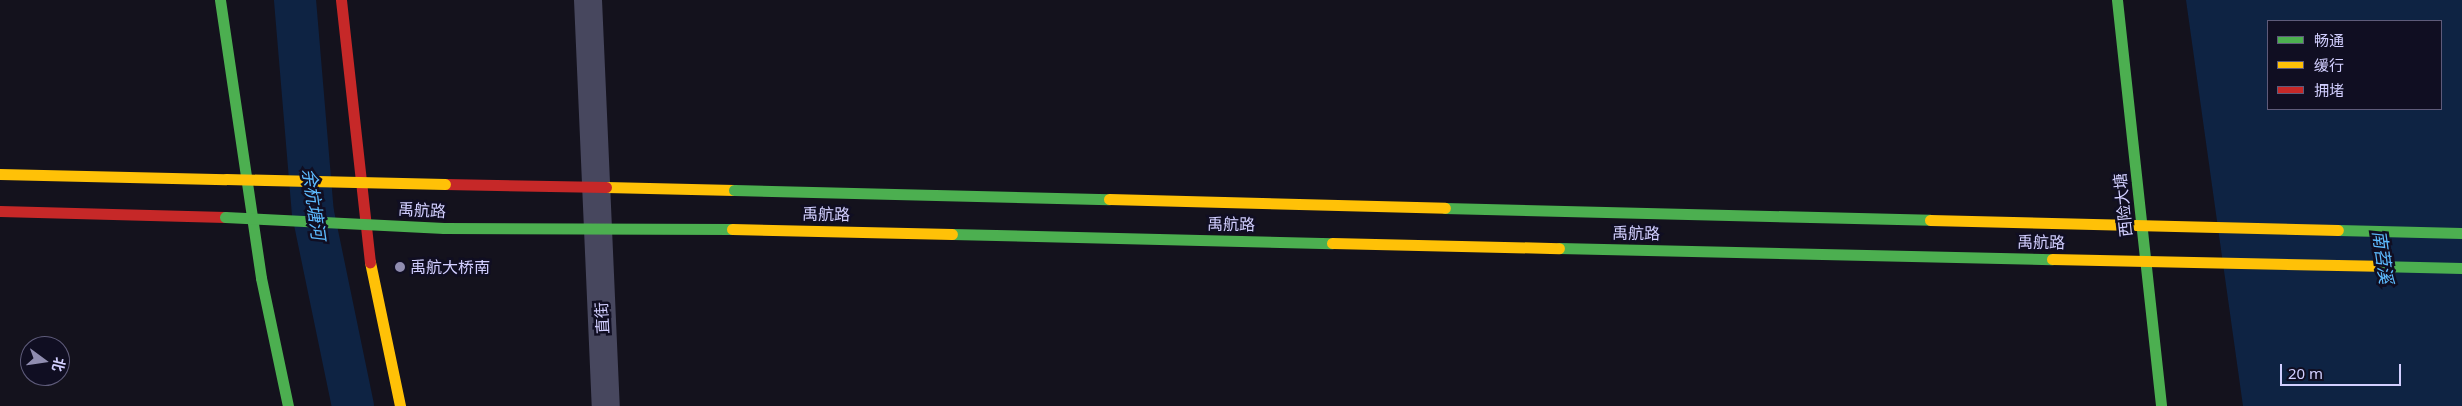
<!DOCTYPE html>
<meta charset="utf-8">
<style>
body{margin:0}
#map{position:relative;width:2462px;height:406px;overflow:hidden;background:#14121d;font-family:"Noto Sans","Noto Sans SC",sans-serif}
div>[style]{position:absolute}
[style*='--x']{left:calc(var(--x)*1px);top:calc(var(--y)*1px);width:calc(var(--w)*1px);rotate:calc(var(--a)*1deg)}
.water>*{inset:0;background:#0e2343}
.canal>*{height:42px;margin:-21px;padding:0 21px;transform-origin:21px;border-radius:21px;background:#0e2343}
.street>*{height:28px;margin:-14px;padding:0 14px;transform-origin:14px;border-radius:14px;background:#47475e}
.fast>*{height:11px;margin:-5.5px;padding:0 5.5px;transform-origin:5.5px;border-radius:5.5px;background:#4caf50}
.slow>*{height:11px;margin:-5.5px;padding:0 5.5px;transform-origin:5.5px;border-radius:5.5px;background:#ffc107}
.jam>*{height:11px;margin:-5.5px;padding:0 5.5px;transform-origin:5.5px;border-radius:5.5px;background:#c62828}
.fast-bridge>*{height:11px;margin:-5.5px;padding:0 5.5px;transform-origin:5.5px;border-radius:5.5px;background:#4caf50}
.slow-bridge>*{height:11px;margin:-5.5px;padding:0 5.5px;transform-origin:5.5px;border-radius:5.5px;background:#ffc107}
.dots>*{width:14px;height:14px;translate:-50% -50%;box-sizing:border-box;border:2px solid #100e22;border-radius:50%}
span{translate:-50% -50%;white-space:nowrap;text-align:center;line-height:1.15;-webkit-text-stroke:5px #100e22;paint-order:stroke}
.street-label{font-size:16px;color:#d2cfff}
.poi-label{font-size:16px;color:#d2cfff}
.left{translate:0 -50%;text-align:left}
.water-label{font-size:18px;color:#5dbbfe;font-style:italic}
.legend{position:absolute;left:2267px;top:20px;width:175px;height:90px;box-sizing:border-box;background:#100e22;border:1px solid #5e5b7a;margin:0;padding:6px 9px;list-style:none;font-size:15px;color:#d2cfff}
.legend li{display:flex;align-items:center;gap:10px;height:25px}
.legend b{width:25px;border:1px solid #5e5b7a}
.north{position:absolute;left:20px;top:336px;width:50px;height:50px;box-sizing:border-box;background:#100e22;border:1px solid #5e5b7a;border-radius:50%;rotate:104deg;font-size:14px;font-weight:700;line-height:20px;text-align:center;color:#d2cfff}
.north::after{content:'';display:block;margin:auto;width:18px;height:22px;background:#908db0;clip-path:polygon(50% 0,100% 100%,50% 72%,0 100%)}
.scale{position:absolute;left:2280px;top:364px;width:121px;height:22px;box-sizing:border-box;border:2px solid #d2cfff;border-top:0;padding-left:6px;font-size:15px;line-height:18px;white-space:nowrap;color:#d2cfff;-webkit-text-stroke:4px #100e22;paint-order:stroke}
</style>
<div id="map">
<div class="water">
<i style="clip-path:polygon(evenodd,2186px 0,2462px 0,2462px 406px,2243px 406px,2186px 0,2268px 21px,2441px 21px,2441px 109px,2268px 109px,2268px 21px)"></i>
</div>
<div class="canal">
<i style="--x:295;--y:0;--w:214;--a:85.2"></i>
<i style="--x:313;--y:213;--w:197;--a:78.3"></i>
</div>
<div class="street">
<i style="--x:588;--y:0;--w:406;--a:87.5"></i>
</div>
<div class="fast">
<i style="--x:220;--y:0;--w:281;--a:81.6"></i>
<i style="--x:261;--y:278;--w:131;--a:78.1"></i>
<i style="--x:2117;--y:0;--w:408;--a:83.8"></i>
<i style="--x:444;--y:228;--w:288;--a:0.2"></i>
</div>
<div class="slow">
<i style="--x:0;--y:174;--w:226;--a:1.3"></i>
<i style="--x:606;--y:187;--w:128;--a:1.3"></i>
<i style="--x:370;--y:262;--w:147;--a:78.2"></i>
</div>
<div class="jam">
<i style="--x:341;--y:0;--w:264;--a:83.7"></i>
<i style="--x:445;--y:184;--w:161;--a:1.1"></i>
<i style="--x:0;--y:211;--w:225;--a:1.5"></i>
</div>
<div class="fast-bridge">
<i style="--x:734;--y:190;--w:375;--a:1.4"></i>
<i style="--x:1445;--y:208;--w:485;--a:1.4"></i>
<i style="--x:225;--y:217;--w:219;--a:2.9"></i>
<i style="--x:2338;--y:230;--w:124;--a:1.4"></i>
<i style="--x:952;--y:234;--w:380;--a:1.4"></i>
<i style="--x:1559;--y:248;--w:493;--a:1.3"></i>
<i style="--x:2376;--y:266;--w:86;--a:1.3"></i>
</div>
<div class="slow-bridge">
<i style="--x:226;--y:179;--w:219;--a:1.3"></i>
<i style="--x:1109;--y:199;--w:336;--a:1.5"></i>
<i style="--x:1930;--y:220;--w:408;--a:1.4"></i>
<i style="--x:732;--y:229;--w:220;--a:1.3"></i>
<i style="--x:1332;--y:243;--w:227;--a:1.3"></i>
<i style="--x:2052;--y:259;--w:324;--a:1.2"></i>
</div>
<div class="dots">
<i style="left:400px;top:267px;background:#908db0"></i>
</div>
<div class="street-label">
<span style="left:2123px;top:205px;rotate:-96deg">西险大塘</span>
<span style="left:422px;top:210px;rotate:3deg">禹航路</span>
<span style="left:826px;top:214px;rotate:1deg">禹航路</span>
<span style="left:1231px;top:224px;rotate:1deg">禹航路</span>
<span style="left:1636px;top:233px;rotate:1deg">禹航路</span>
<span style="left:2041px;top:242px;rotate:1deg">禹航路</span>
<span style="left:602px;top:318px;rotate:-93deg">直街</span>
</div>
<div class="poi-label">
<span class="left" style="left:410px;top:267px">禹航大桥南</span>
</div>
<div class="water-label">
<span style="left:314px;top:204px;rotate:82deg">余杭塘河</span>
<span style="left:2383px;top:257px;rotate:82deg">南苕溪</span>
</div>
<ul class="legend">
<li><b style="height:6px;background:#4caf50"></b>畅通</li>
<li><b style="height:6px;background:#ffc107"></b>缓行</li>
<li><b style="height:6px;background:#c62828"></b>拥堵</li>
</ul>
<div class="north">北</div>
<div class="scale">20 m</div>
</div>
